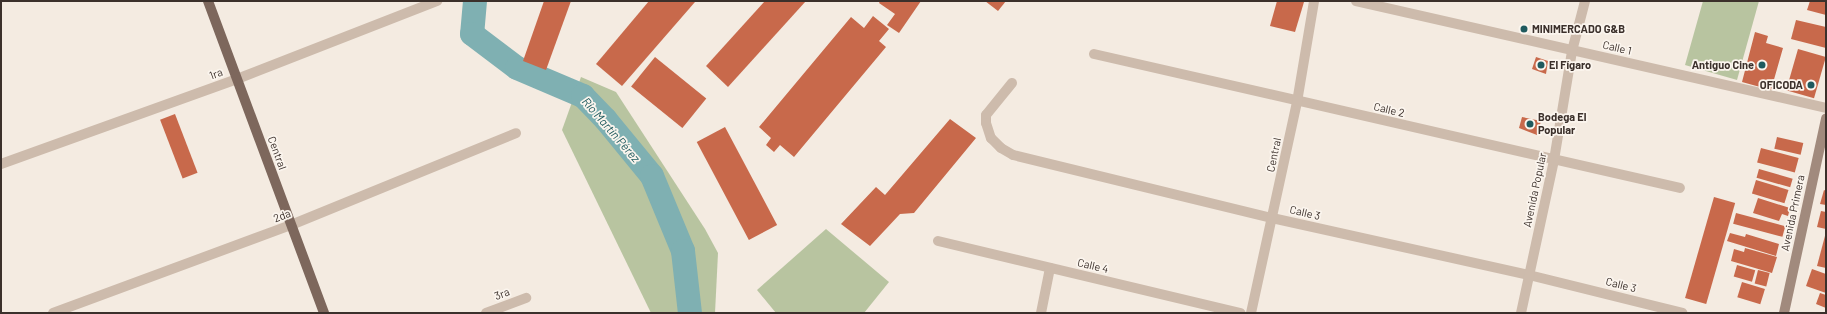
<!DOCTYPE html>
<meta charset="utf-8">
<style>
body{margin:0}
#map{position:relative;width:1827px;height:314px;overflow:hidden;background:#f4ebe1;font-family:Barlow,sans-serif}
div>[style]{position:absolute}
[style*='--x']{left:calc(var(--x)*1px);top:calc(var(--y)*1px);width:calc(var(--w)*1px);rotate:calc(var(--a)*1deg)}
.green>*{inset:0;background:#b8c4a0}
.river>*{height:24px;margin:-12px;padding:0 12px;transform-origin:12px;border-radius:12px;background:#7fb0b2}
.building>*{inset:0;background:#c8694b;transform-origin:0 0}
.minor>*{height:10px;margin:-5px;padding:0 5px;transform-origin:5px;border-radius:5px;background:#cdbbac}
.secondary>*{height:10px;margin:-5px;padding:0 5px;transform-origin:5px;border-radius:5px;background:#a18a7d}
.primary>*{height:10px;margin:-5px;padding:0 5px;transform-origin:5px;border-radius:5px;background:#7d675c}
.dots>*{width:11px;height:11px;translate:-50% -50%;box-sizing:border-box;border:2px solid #fbf5ee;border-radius:50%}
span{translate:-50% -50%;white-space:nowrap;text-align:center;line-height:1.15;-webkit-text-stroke:3.5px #fbf5ee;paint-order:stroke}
.poi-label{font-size:11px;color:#3b302b;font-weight:700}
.left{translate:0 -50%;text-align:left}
.right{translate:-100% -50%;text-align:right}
.street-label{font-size:11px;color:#3b302b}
.water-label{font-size:12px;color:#1f5a5e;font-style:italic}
.frame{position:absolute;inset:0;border:2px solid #3b302b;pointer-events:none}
</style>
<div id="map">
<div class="green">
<i style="clip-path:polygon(1703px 1px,1759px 1px,1737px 80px,1685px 65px)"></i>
<i style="clip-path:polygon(581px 77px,616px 92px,705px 229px,718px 253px,715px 313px,651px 313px,562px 130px)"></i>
<i style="clip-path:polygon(826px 229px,889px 282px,864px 313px,776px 313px,757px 290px)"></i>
</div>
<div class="river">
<i style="--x:475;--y:1;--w:33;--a:95"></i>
<i style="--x:472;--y:34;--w:56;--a:37.1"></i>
<i style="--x:517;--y:68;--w:72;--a:23"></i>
<i style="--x:583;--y:96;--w:33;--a:46"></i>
<i style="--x:606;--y:120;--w:72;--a:50.6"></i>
<i style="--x:652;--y:176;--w:81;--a:67.5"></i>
<i style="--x:683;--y:251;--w:62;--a:83.6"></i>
</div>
<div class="building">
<i style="clip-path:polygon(544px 1px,571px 1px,546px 70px,523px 61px)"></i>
<i style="clip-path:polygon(649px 1px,695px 2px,622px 86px,596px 64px)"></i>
<i style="clip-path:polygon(765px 1px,806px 1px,728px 87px,706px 66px)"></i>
<i style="clip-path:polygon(880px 1px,921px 1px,899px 33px,887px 25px,895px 14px,879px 3px)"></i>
<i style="clip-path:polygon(985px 1px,1006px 1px,998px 11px)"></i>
<i style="clip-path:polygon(1277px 1px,1304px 2px,1295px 32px,1270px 26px)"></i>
<i style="clip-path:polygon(1810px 1px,1826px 1px,1826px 15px,1807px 10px)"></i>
<i style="clip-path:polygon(873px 16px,889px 29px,879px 41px,886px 47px,794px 157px,780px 145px,774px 152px,766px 145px,771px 138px,759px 127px,851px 17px,864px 28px)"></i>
<i style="clip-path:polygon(1796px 20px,1826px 27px,1826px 48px,1791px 39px)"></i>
<i style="clip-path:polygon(1755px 32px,1768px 36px,1766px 43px,1783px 48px,1771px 90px,1742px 82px)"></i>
<i style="left:1798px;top:49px;width:29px;height:43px;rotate:16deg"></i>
<i style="left:655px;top:57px;width:66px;height:38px;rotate:39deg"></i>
<i style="clip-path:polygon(1536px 57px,1548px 61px,1546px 74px,1532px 69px)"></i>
<i style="left:175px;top:114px;width:63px;height:16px;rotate:69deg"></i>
<i style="clip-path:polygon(1522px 117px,1541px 121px,1537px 135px,1519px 128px)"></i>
<i style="clip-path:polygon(950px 119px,976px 138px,914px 213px,900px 214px,870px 246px,841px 224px,876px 187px,885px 195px)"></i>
<i style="left:725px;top:127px;width:111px;height:32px;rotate:62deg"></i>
<i style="left:1777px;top:137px;width:27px;height:12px;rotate:13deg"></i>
<i style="left:1761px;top:148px;width:39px;height:15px;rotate:15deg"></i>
<i style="left:1759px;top:169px;width:35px;height:9px;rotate:16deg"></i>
<i style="left:1756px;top:180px;width:34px;height:14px;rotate:17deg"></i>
<i style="clip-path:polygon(1824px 190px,1826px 191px,1826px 205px,1820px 204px)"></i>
<i style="left:1714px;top:197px;width:22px;height:105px;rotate:16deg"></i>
<i style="clip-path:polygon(1758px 198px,1790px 208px,1788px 216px,1782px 214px,1779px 221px,1753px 213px)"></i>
<i style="clip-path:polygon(1821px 211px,1826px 212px,1826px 229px,1817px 227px)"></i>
<i style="left:1736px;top:213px;width:51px;height:11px;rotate:15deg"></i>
<i style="clip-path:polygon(1826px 232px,1826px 268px,1817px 266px)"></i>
<i style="clip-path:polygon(1730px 233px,1745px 237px,1746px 234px,1779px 244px,1776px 256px,1727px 241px)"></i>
<i style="clip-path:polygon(1745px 248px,1777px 257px,1772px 273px,1731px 261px,1734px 249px,1744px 252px)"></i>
<i style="left:1737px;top:265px;width:19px;height:12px;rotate:16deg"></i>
<i style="clip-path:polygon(1812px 269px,1826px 274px,1826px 293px,1806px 286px)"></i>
<i style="left:1758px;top:270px;width:12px;height:14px;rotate:14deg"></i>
<i style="left:1742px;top:282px;width:24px;height:16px;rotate:17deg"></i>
<i style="clip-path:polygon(1820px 293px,1826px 295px,1826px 308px,1816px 304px)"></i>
</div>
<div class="minor">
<i style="--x:1356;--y:1;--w:482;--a:12.8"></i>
<i style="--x:1094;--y:54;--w:601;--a:12.88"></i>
<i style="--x:1012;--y:83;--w:41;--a:129.1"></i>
<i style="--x:986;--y:115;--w:8;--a:90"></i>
<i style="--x:986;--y:123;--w:16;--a:72"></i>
<i style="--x:991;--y:138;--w:14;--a:45"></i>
<i style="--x:1001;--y:148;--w:14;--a:30"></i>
<i style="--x:1013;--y:155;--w:267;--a:13.7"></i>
<i style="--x:1272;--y:218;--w:263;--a:12.5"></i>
<i style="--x:1529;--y:275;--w:158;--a:13.9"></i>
<i style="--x:1;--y:164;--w:251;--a:-19.8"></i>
<i style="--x:237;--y:79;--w:215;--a:-21.3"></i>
<i style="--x:938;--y:241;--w:311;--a:13.4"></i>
<i style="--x:53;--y:313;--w:254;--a:-20.3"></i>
<i style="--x:291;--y:225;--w:243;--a:-22.2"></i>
<i style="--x:486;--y:313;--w:43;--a:-20.6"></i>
<i style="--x:1041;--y:313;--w:46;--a:-78.7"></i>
<i style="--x:1251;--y:313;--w:216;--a:-77.7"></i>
<i style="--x:1297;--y:102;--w:102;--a:-80.4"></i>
<i style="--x:1521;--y:313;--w:157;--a:-77.8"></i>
<i style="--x:1554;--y:160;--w:110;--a:-80.6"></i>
<i style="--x:1572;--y:51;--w:52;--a:-75.4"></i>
</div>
<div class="secondary">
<i style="--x:1784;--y:313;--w:199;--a:-77.8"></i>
</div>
<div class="primary">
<i style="--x:208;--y:1;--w:333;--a:69.6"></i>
</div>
<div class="dots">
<i style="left:1524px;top:29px;background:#1f5a5e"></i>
<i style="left:1541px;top:65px;background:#1f5a5e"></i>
<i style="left:1762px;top:65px;background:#1f5a5e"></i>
<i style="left:1811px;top:85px;background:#1f5a5e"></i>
<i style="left:1530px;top:124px;background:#1f5a5e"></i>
</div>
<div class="poi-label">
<span class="left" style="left:1532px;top:29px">MINIMERCADO G&amp;B</span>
<span class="left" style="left:1549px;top:65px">El Fígaro</span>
<span class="right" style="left:1754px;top:65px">Antiguo Cine</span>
<span class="right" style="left:1803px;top:85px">OFICODA</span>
<span class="left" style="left:1538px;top:124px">Bodega El<br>Popular</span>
</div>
<div class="street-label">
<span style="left:1617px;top:48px;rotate:13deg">Calle 1</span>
<span style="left:216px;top:74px;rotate:-20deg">1ra</span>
<span style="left:1389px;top:110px;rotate:13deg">Calle 2</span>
<span style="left:277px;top:153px;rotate:70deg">Central</span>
<span style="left:1274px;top:155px;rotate:-78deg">Central</span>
<span style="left:1535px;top:190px;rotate:-78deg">Avenida Popular</span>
<span style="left:1305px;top:213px;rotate:13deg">Calle 3</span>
<span style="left:1793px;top:213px;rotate:-78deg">Avenida Primera</span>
<span style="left:282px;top:216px;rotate:-21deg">2da</span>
<span style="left:1093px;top:266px;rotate:13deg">Calle 4</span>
<span style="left:1621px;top:285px;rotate:14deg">Calle 3</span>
<span style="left:502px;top:294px;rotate:-21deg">3ra</span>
</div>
<div class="water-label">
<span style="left:611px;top:130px;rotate:49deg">Río Martín Pérez</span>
</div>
<div class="frame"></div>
</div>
